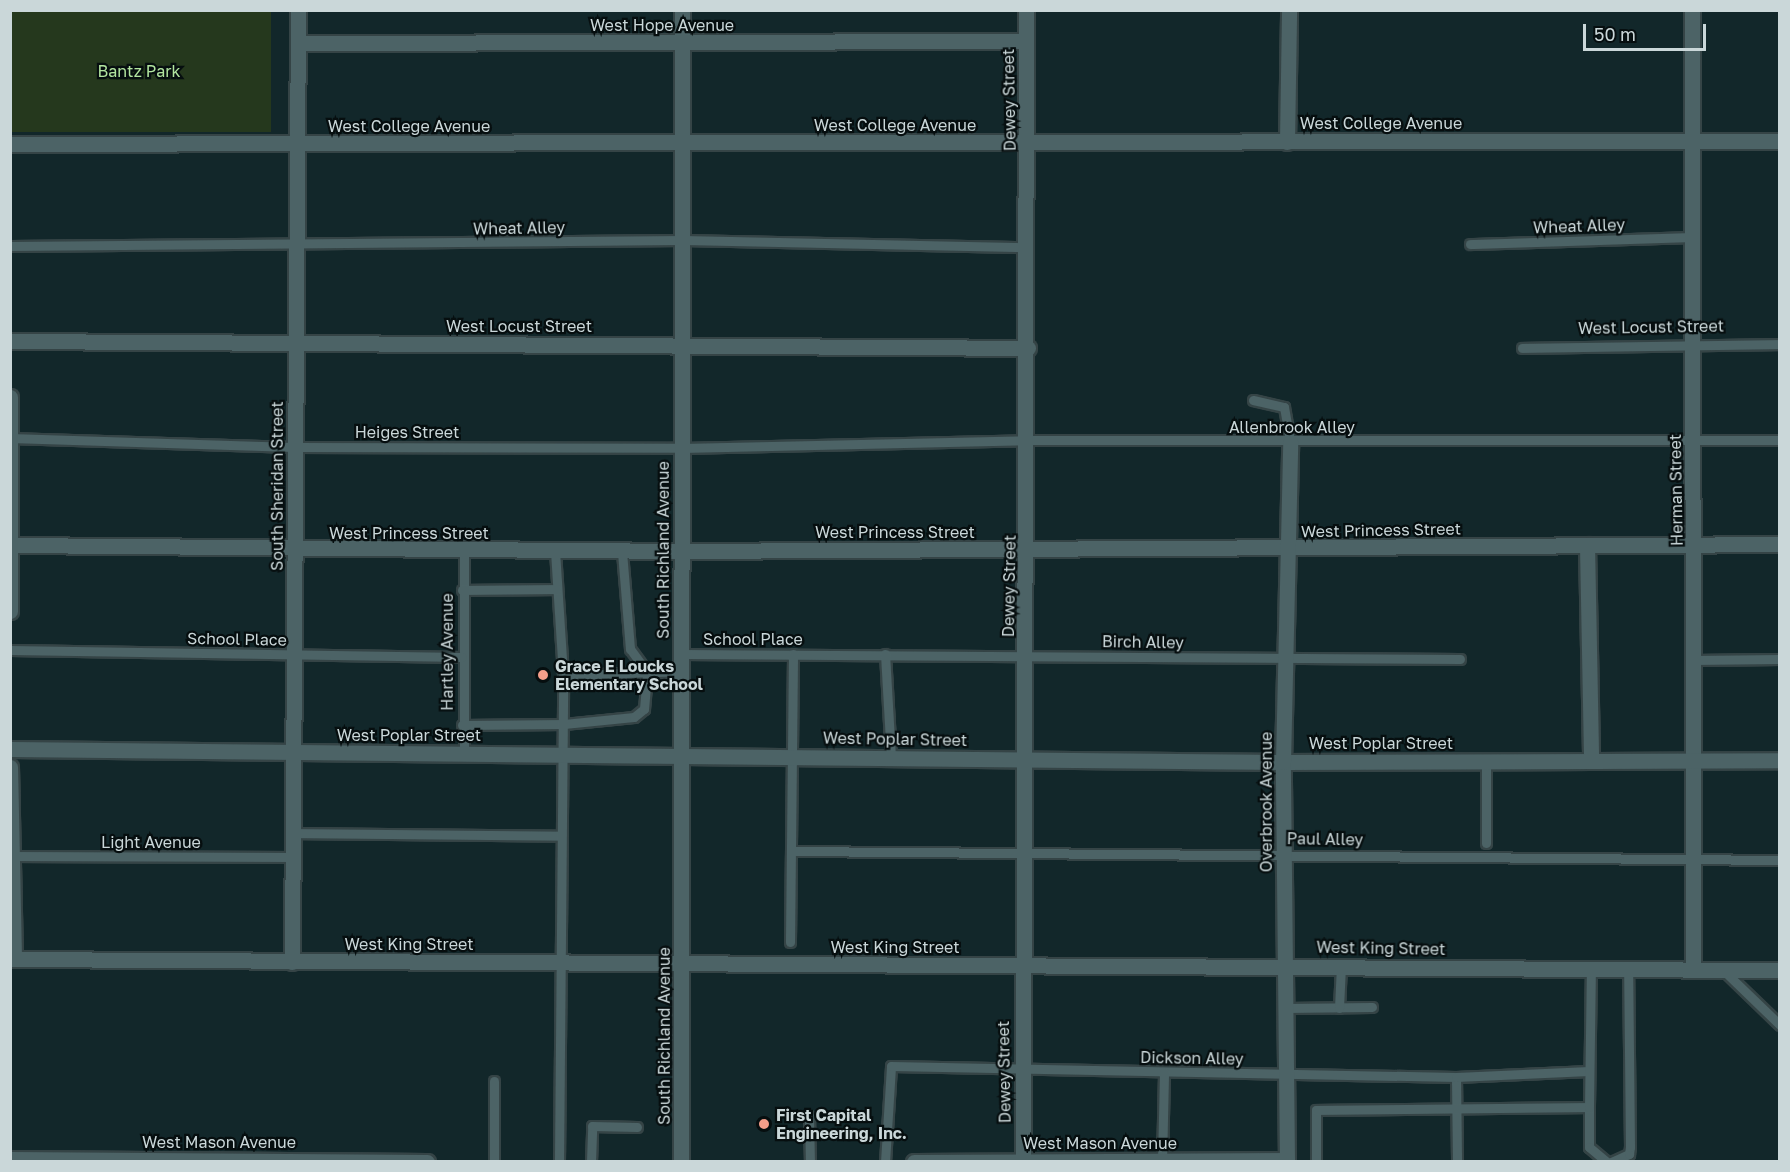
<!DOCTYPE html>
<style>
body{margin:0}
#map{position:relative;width:1790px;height:1172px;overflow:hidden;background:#12272a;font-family:"Golos Text",sans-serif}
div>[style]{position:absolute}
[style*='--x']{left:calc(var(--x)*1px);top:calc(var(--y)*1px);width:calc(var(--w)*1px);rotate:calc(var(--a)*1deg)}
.green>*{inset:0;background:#25381d;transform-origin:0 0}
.roads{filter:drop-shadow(2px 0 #354446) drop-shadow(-2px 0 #354446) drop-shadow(0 2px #354446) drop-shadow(0 -2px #354446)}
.service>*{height:9px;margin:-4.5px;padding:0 4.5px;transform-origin:4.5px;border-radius:4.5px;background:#4c6366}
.minor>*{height:15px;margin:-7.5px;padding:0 7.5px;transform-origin:7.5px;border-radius:7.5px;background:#4c6366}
.tertiary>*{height:15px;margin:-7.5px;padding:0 7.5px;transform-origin:7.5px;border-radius:7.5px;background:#4c6366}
.secondary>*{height:15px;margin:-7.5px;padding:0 7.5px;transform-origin:7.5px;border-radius:7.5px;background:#4c6366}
.dots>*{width:16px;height:16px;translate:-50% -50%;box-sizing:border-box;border:3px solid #060e0f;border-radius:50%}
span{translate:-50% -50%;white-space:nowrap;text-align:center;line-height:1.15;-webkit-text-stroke:4.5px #060e0f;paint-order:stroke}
.street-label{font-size:16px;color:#cad7d9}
.park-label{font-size:16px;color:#b2e59f}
.poi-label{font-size:16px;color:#cad7d9;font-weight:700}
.left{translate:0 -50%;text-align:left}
.frame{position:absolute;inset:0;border:12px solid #cad7d9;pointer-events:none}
.scale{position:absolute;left:1583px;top:24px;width:123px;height:27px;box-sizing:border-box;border:3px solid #cad7d9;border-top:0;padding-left:8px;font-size:18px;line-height:21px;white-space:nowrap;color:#cad7d9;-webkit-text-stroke:4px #060e0f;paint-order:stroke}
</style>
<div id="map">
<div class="green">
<i style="left:11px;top:10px;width:260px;height:122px"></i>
</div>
<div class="roads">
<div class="service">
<i style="--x:1470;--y:244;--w:218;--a:-1.8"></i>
<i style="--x:10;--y:246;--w:673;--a:-0.51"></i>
<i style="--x:683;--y:240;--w:344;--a:1.2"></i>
<i style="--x:1522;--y:348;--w:258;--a:-0.9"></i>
<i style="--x:1253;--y:400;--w:32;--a:13"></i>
<i style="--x:1284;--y:407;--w:36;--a:80"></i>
<i style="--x:10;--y:438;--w:283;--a:1.8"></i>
<i style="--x:293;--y:447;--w:389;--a:0.1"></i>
<i style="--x:682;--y:448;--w:347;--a:-1.3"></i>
<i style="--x:1029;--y:440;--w:751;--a:0"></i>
<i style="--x:464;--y:551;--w:202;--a:90"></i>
<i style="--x:555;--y:551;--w:124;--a:86.3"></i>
<i style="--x:462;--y:590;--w:95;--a:-0.6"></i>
<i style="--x:10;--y:650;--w:452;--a:0.9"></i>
<i style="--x:681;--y:654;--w:779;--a:0.37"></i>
<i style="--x:885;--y:654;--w:103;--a:86.7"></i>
<i style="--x:1693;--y:660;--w:87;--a:-0.7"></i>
<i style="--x:462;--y:725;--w:102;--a:-0.6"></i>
<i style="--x:564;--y:724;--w:70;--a:-5.7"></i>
<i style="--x:634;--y:717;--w:13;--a:-39"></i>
<i style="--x:644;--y:709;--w:37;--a:-85"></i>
<i style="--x:647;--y:672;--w:29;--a:-126"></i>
<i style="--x:630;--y:649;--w:98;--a:-94.7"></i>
<i style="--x:291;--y:833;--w:270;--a:0.6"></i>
<i style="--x:1486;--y:843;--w:82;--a:-90"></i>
<i style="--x:793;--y:851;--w:987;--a:0.52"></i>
<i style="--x:10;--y:856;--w:281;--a:0.2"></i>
<i style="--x:790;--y:942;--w:288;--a:-89.4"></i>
<i style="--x:1723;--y:970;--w:79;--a:44"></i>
<i style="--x:1286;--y:1008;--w:86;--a:-0.7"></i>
<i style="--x:1339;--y:1008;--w:42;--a:-87.3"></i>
<i style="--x:1456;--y:1077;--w:85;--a:89.3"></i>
<i style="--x:494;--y:1081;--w:81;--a:90"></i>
<i style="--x:1589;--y:1107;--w:40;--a:90"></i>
<i style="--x:1589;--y:1147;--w:23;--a:40"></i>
<i style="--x:809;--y:1116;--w:46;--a:88.8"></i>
<i style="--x:559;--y:1162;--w:487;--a:-89.5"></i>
<i style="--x:563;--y:675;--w:118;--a:-1.9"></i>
<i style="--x:591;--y:1162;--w:36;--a:-88"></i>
<i style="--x:592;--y:1126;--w:45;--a:1.3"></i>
<i style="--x:885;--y:1162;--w:96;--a:-86.4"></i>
<i style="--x:891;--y:1066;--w:565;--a:1.12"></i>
<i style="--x:1456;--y:1077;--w:133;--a:-2.6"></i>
<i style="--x:1162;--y:1162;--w:90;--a:-88.7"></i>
<i style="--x:1316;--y:1162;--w:52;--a:-90"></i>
<i style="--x:1316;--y:1110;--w:273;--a:-0.6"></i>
<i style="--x:1589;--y:1107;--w:139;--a:-89.2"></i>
<i style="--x:1611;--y:1162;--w:20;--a:-24"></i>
<i style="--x:1629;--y:1154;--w:7;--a:-82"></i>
<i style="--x:1630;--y:1147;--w:178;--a:-90.6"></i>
</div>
<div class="minor">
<i style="--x:1692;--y:10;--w:960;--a:89.94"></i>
<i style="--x:298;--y:43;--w:728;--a:-0.16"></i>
<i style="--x:1287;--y:142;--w:132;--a:-89.1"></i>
<i style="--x:10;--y:144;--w:673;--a:-0.17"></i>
<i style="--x:10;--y:341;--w:1018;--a:0.39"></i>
<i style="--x:10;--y:397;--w:214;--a:90"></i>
<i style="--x:1587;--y:545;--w:215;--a:88.9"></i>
<i style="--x:681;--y:551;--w:1099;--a:-0.36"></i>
<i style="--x:10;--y:749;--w:1273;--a:0.59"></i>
<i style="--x:1283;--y:762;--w:497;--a:-0.2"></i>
<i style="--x:10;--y:767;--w:192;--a:88.8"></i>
<i style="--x:292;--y:962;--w:952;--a:-89.64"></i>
<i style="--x:10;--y:1159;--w:417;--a:0.4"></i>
<i style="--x:914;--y:1162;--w:373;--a:-0.3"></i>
<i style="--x:1023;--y:1162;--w:1152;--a:-89.85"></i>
<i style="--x:1287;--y:1162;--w:400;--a:-90.6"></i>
<i style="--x:1283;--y:762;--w:320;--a:-88.7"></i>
</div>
<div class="tertiary">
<i style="--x:683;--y:142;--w:1097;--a:-0.05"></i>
<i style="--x:10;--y:545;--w:671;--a:0.51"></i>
<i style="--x:10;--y:959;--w:1770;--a:0.36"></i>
</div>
<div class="secondary">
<i style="--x:681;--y:1162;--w:1152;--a:-89.95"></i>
</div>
</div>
<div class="dots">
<i style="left:543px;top:675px;background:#f49e8a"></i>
<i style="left:764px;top:1124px;background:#f49e8a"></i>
</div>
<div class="street-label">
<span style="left:662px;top:25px">West Hope Avenue</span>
<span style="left:1009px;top:100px;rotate:-91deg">Dewey Street</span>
<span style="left:1381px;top:123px">West College Avenue</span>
<span style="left:895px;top:125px">West College Avenue</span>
<span style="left:409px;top:126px">West College Avenue</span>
<span style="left:1579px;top:226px;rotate:-2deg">Wheat Alley</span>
<span style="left:519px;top:228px;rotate:-1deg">Wheat Alley</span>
<span style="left:519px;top:326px">West Locust Street</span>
<span style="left:1651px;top:327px;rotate:-1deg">West Locust Street</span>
<span style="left:1292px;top:427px">Allenbrook Alley</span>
<span style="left:407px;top:432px">Heiges Street</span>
<span style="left:277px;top:486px;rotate:-90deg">South Sheridan Street</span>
<span style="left:1676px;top:490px;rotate:-91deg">Herman Street</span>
<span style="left:1381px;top:530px;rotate:-1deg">West Princess Street</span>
<span style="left:895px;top:532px">West Princess Street</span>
<span style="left:409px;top:533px">West Princess Street</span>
<span style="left:663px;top:550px;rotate:-90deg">South Richland Avenue</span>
<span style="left:1009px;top:586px;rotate:-89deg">Dewey Street</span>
<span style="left:237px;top:639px;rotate:1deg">School Place</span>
<span style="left:753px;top:639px">School Place</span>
<span style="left:1143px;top:642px;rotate:1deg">Birch Alley</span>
<span style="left:447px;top:652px;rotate:-90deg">Hartley Avenue</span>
<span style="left:409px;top:735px">West Poplar Street</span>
<span style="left:895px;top:739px;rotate:1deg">West Poplar Street</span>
<span style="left:1381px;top:743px">West Poplar Street</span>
<span style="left:1266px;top:802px;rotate:-90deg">Overbrook Avenue</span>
<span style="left:1325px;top:839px;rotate:1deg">Paul Alley</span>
<span style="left:151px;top:842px">Light Avenue</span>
<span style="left:409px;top:944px">West King Street</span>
<span style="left:895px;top:947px">West King Street</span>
<span style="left:1381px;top:948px;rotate:1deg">West King Street</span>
<span style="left:664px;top:1036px;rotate:-90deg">South Richland Avenue</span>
<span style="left:1192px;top:1058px;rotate:1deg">Dickson Alley</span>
<span style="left:1004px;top:1072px;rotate:-91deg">Dewey Street</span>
<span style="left:219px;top:1142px">West Mason Avenue</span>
<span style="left:1100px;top:1143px">West Mason Avenue</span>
</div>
<div class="park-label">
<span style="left:139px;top:71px">Bantz Park</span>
</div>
<div class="poi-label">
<span class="left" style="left:555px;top:675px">Grace E Loucks<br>Elementary School</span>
<span class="left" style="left:776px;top:1124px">First Capital<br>Engineering, Inc.</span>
</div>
<div class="frame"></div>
<div class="scale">50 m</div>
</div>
